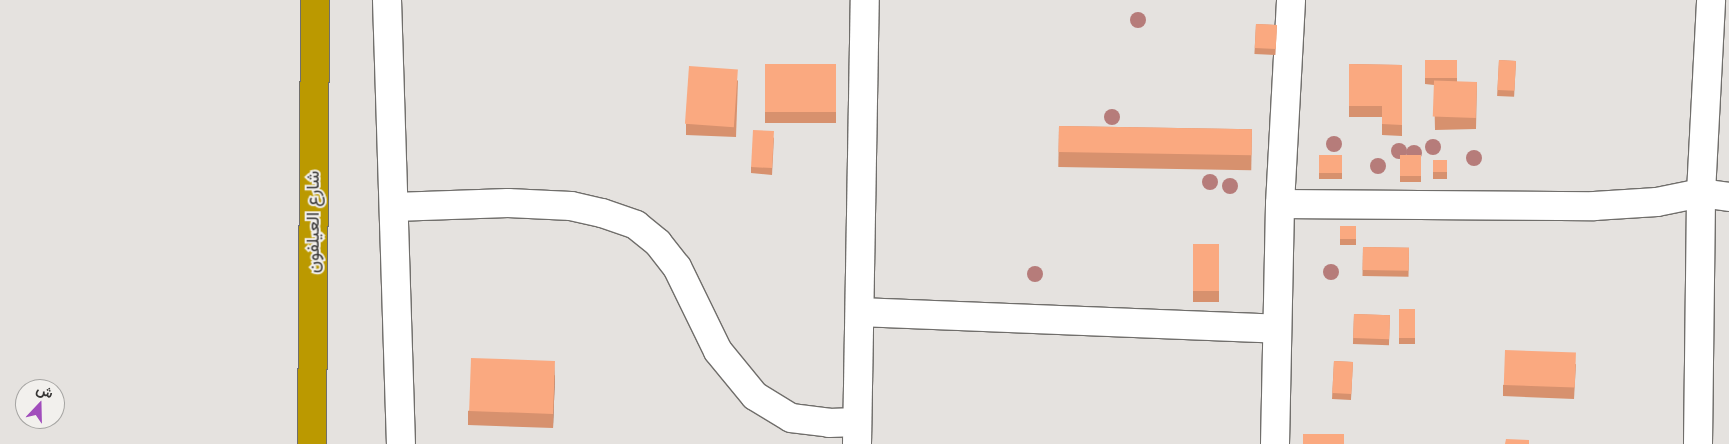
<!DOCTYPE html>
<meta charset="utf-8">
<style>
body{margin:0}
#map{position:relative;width:1729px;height:444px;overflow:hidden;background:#e5e2df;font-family:"Libre Baskerville",Vazirmatn,serif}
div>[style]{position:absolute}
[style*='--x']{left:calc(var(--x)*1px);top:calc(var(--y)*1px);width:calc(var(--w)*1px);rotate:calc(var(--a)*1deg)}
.roads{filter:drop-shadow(1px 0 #706e6b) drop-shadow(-1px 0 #706e6b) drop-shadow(0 1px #706e6b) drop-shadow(0 -1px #706e6b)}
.street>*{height:28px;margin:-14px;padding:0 14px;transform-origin:14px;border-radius:14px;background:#fff}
.highway>*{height:28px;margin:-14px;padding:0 14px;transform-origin:14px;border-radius:14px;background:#b90}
.trees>*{width:16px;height:16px;margin:-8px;border-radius:50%;background:#b67c7a}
.wall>*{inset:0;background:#d7916e;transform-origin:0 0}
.shaded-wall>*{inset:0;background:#af765a}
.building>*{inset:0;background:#faa980;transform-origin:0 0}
span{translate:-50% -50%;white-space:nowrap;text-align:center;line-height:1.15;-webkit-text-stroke:4px #f2f0ed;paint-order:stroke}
.street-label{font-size:18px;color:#353433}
.north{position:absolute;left:15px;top:379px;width:50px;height:50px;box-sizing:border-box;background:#f2f0ed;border:1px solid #a6a5a3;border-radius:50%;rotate:21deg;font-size:14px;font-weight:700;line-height:20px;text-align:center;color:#353433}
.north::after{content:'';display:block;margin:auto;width:18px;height:22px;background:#a14dbc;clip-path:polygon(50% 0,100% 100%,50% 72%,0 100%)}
</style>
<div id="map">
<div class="roads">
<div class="street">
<i style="--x:387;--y:0;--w:444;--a:88.2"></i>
<i style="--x:1280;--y:204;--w:314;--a:0.4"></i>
<i style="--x:1594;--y:206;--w:63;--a:-3.6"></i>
<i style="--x:1657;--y:202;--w:45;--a:-11.6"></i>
<i style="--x:1701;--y:193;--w:28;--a:8"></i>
<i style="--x:394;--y:207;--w:114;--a:-2"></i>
<i style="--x:508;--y:203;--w:63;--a:2.7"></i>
<i style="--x:571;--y:206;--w:32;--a:13"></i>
<i style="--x:602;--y:213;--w:36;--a:19"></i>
<i style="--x:636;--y:225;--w:28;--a:39"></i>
<i style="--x:658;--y:243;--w:31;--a:52"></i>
<i style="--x:677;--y:267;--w:93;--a:64"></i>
<i style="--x:718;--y:351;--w:58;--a:50.6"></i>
<i style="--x:755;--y:396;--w:42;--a:31.4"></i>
<i style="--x:791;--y:418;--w:38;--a:7"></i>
<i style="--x:829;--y:423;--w:28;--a:-2"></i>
<i style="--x:860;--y:312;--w:417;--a:2.3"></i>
<i style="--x:857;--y:444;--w:444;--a:-89"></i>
<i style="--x:1275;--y:444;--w:240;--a:-88.8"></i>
<i style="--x:1280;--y:204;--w:204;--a:-86.9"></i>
<i style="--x:1698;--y:444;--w:251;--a:-89.3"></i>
<i style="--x:1701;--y:193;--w:193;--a:-87"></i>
</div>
<div class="highway">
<i style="--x:312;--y:444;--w:444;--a:-89.6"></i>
</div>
</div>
<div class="trees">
<i style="left:1138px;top:20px"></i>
<i style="left:1112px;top:117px"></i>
<i style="left:1334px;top:144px"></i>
<i style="left:1433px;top:147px"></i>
<i style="left:1399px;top:151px"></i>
<i style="left:1414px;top:153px"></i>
<i style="left:1474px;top:158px"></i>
<i style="left:1378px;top:166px"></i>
<i style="left:1210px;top:182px"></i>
<i style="left:1230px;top:186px"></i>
<i style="left:1331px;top:272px"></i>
<i style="left:1035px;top:274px"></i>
</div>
<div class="wall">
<i style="left:1256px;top:24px;width:21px;height:30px;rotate:3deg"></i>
<i style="clip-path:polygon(1425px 60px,1457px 60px,1457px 83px,1477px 82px,1476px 129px,1435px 130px,1434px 85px,1425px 84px)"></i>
<i style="left:1499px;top:60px;width:17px;height:36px;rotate:3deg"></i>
<i style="left:765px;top:64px;width:71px;height:59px"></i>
<i style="clip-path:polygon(1349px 64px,1402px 65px,1402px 136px,1382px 135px,1382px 117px,1349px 117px)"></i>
<i style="clip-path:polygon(738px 80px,736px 137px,686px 135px,686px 124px)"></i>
<i style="left:1059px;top:126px;width:193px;height:41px;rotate:1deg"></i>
<i style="clip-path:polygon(774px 137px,772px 175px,751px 173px,751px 167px)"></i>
<i style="left:1319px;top:155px;width:23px;height:24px"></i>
<i style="left:1400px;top:155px;width:21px;height:27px"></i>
<i style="left:1433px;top:160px;width:14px;height:19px"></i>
<i style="left:1340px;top:226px;width:16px;height:19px"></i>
<i style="left:1193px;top:244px;width:26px;height:58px"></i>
<i style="left:1363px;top:247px;width:46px;height:29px;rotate:1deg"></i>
<i style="left:1399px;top:309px;width:16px;height:35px"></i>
<i style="left:1354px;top:314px;width:36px;height:30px;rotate:2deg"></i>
<i style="left:1334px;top:361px;width:19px;height:38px;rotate:3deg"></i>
<i style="clip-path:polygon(1576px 364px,1574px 399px,1503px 396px,1503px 385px)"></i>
<i style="clip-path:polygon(555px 375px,553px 428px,468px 425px,468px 411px)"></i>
</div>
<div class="shaded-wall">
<i style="clip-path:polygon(555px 361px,555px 375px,553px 428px,553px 414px)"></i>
</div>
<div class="building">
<i style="left:1256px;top:24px;width:21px;height:24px;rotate:3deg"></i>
<i style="left:1425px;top:60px;width:32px;height:18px"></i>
<i style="left:1499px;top:60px;width:17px;height:30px;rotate:3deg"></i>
<i style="left:765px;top:64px;width:71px;height:48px"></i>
<i style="clip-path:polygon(1349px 64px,1402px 65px,1402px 125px,1382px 124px,1382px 106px,1349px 106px)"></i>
<i style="left:689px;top:66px;width:49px;height:58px;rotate:4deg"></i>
<i style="left:1477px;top:82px;width:36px;height:43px;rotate:92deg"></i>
<i style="left:1059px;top:126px;width:193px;height:26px;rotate:1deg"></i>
<i style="left:753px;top:130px;width:21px;height:37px;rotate:3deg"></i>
<i style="left:1319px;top:155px;width:23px;height:18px"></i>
<i style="left:1400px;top:155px;width:21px;height:21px"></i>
<i style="left:1433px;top:160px;width:14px;height:12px"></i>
<i style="left:1340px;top:226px;width:16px;height:13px"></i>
<i style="left:1193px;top:244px;width:26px;height:47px"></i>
<i style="left:1363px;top:247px;width:46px;height:23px;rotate:1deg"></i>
<i style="left:1399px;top:309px;width:16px;height:29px"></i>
<i style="left:1354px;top:314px;width:36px;height:24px;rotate:2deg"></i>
<i style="left:1505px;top:350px;width:71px;height:35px;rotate:2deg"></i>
<i style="left:471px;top:358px;width:84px;height:53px;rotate:2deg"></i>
<i style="left:1334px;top:361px;width:19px;height:32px;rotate:3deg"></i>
<i style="left:1303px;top:434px;width:41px;height:10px"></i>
<i style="clip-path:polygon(1506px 439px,1529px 440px,1529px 444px,1505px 444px)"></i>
</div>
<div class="street-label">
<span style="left:313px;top:222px;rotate:-90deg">شارع العيلفون</span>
</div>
<div class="north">ش</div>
</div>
